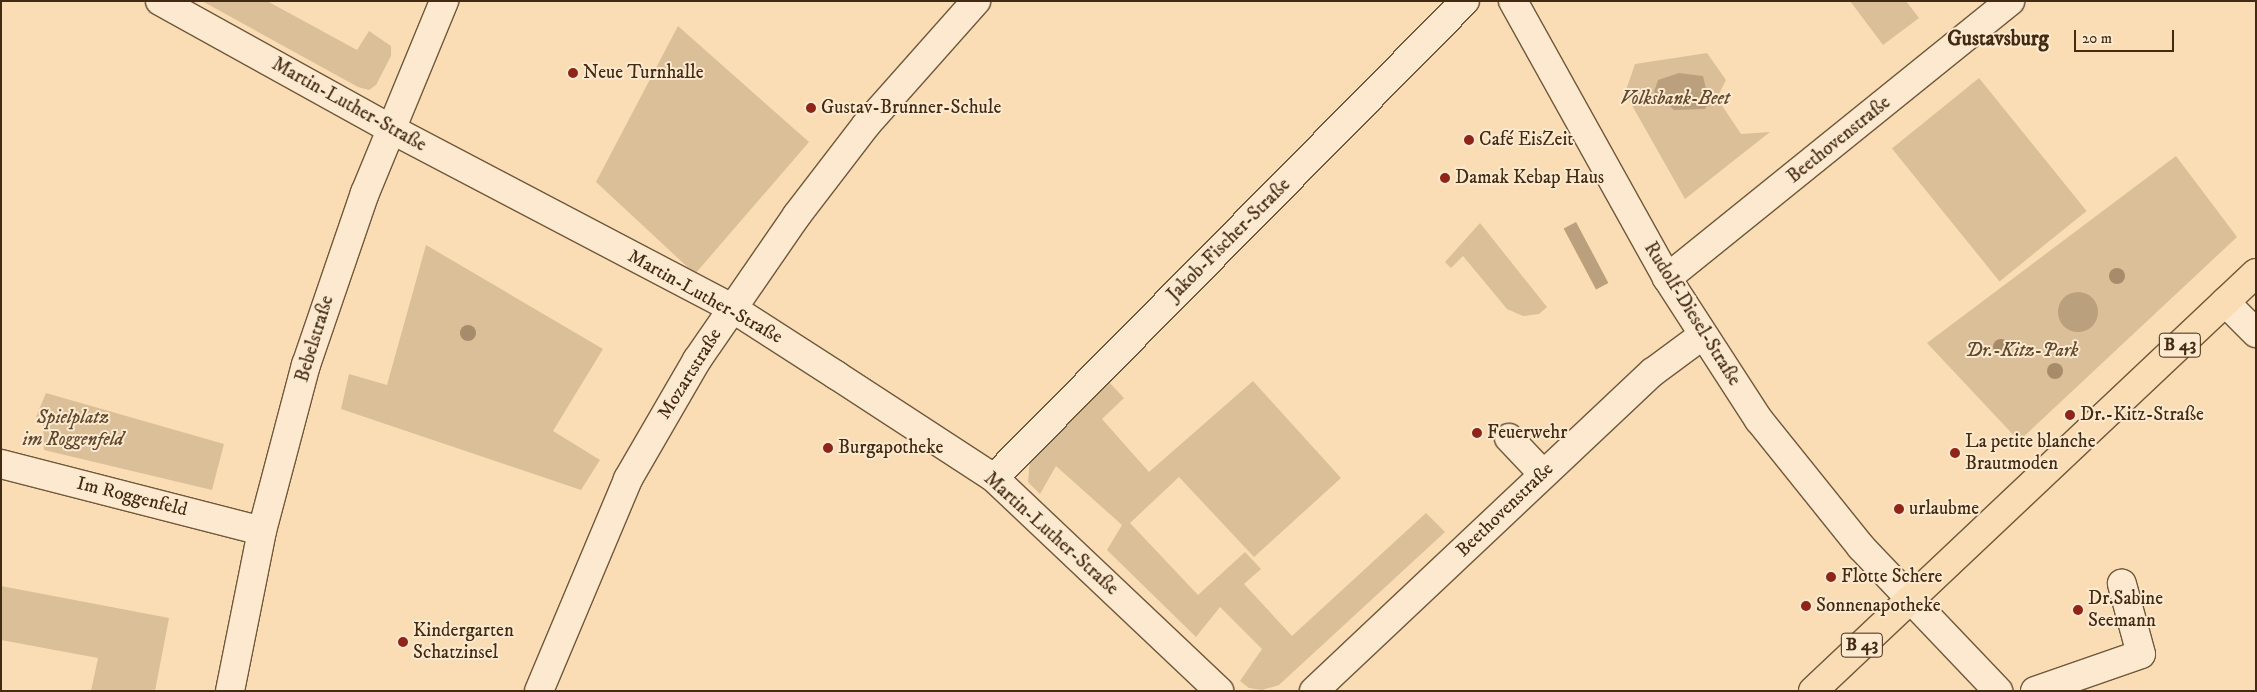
<!DOCTYPE html>
<meta charset="utf-8">
<style>
body{margin:0}
#map{position:relative;width:2257px;height:692px;overflow:hidden;background:#faddb5;font-family:"IM FELL DW Pica",serif}
div>[style]{position:absolute}
[style*='--x']{left:calc(var(--x)*1px);top:calc(var(--y)*1px);width:calc(var(--w)*1px);rotate:calc(var(--a)*1deg)}
.green>*{inset:0;background:#dbbf99;transform-origin:0 0}
.water>*{inset:0;background:#bba07d;transform-origin:0 0}
.round{border-radius:50%}
.roads{filter:drop-shadow(1px 0 #70583a) drop-shadow(-1px 0 #70583a) drop-shadow(0 1px #70583a) drop-shadow(0 -1px #70583a)}
.minor>*{height:28px;margin:-14px;padding:0 14px;transform-origin:14px;border-radius:14px;background:#fce9cf}
.major>*{height:28px;margin:-14px;padding:0 14px;transform-origin:14px;border-radius:14px;background:#faddb5}
.trees>*{width:16px;height:16px;margin:-8px;border-radius:50%;background:#a68c6a}
.dots>*{width:14px;height:14px;translate:-50% -50%;box-sizing:border-box;border:2px solid #fce9cf;border-radius:50%}
span{translate:-50% -50%;white-space:nowrap;text-align:center;line-height:1.15;-webkit-text-stroke:4px #fce9cf;paint-order:stroke}
.shield-label span{padding:1px 4px;background:#fce9cf;border:1px solid;border-radius:4px;-webkit-text-stroke-width:0}
.shield-label{font-size:18px;color:#422b11;font-weight:700}
.poi-label{font-size:19px;color:#422b11}
.left{translate:0 -50%;text-align:left}
.park-label{font-size:19px;color:#61492c;font-style:italic}
.street-label{font-size:19px;color:#422b11}
.quarter-label{font-size:21px;color:#422b11;font-weight:700}
.frame{position:absolute;inset:0;border:2px solid #422b11;pointer-events:none}
.scale{position:absolute;left:2074px;top:30px;width:100px;height:22px;box-sizing:border-box;border:2px solid #422b11;border-top:0;padding-left:6px;font-size:15px;line-height:18px;white-space:nowrap;color:#422b11;-webkit-text-stroke:4px #fce9cf;paint-order:stroke}
</style>
<div id="map">
<div class="green">
<i style="clip-path:polygon(202px 1px,267px 1px,357px 50px,369px 31px,391px 46px,391px 56px,376px 85px,369px 90px,358px 87px)"></i>
<i style="clip-path:polygon(1850px 1px,1906px 1px,1919px 18px,1883px 45px)"></i>
<i style="clip-path:polygon(678px 26px,809px 142px,695px 274px,596px 182px)"></i>
<i style="clip-path:polygon(1707px 53px,1726px 80px,1717px 98px,1741px 134px,1770px 132px,1685px 199px,1625px 93px,1635px 64px)"></i>
<i style="left:1979px;top:78px;width:171px;height:112px;rotate:51deg"></i>
<i style="clip-path:polygon(2176px 156px,2237px 237px,2019px 441px,1927px 343px)"></i>
<i style="clip-path:polygon(1480px 223px,1547px 307px,1539px 314px,1523px 316px,1507px 309px,1463px 256px,1451px 268px,1445px 262px)"></i>
<i style="clip-path:polygon(426px 245px,603px 349px,553px 431px,600px 460px,581px 490px,341px 409px,349px 374px,387px 385px)"></i>
<i style="clip-path:polygon(1107px 380px,1124px 398px,1102px 419px,1149px 472px,1253px 381px,1341px 478px,1254px 557px,1179px 477px,1130px 523px,1198px 595px,1245px 552px,1261px 569px,1244px 584px,1292px 636px,1426px 513px,1445px 532px,1279px 685px,1262px 690px,1249px 688px,1240px 681px,1262px 649px,1220px 607px,1196px 637px,1107px 550px,1122px 525px,1056px 466px,1040px 494px,1028px 482px,1030px 459px)"></i>
<i style="clip-path:polygon(46px 393px,224px 444px,212px 490px,44px 450px,43px 422px,36px 417px)"></i>
<i style="clip-path:polygon(1px 586px,169px 618px,155px 691px,91px 691px,98px 658px,1px 640px)"></i>
</div>
<div class="water">
<i style="clip-path:polygon(1679px 73px,1703px 76px,1709px 102px,1705px 109px,1674px 110px,1654px 92px,1658px 80px)"></i>
<i style="left:1576px;top:222px;width:69px;height:14px;rotate:62deg"></i>
<i class="round" style="left:2058px;top:292px;width:40px;height:40px"></i>
</div>
<div class="roads">
<div class="minor">
<i style="--x:160;--y:1;--w:262;--a:29"></i>
<i style="--x:389;--y:128;--w:387;--a:27.7"></i>
<i style="--x:732;--y:308;--w:124;--a:32.8"></i>
<i style="--x:836;--y:375;--w:189;--a:33.1"></i>
<i style="--x:994;--y:478;--w:310;--a:43.4"></i>
<i style="--x:1513;--y:1;--w:317;--a:60.9"></i>
<i style="--x:1667;--y:278;--w:169;--a:57.1"></i>
<i style="--x:1759;--y:420;--w:163;--a:51.2"></i>
<i style="--x:1861;--y:547;--w:199;--a:46.4"></i>
<i style="--x:1667;--y:278;--w:441;--a:-38.9"></i>
<i style="--x:2225;--y:302;--w:44;--a:45"></i>
<i style="--x:1509;--y:438;--w:50;--a:46.6"></i>
<i style="--x:1;--y:464;--w:269;--a:14.4"></i>
<i style="--x:994;--y:478;--w:670;--a:-45.36"></i>
<i style="--x:230;--y:691;--w:163;--a:-78.7"></i>
<i style="--x:262;--y:531;--w:172;--a:-75.2"></i>
<i style="--x:306;--y:365;--w:182;--a:-71.1"></i>
<i style="--x:365;--y:193;--w:208;--a:-67.6"></i>
<i style="--x:539;--y:691;--w:230;--a:-67.2"></i>
<i style="--x:628;--y:479;--w:138;--a:-59.9"></i>
<i style="--x:697;--y:360;--w:176;--a:-55.4"></i>
<i style="--x:797;--y:215;--w:113;--a:-52.5"></i>
<i style="--x:866;--y:125;--w:166;--a:-48.4"></i>
<i style="--x:1314;--y:691;--w:465;--a:-43.3"></i>
<i style="--x:1653;--y:372;--w:62;--a:-36.5"></i>
<i style="--x:2035;--y:691;--w:112;--a:-19.2"></i>
<i style="--x:2141;--y:654;--w:73;--a:-105.2"></i>
</div>
<div class="major">
<i style="--x:1813;--y:691;--w:609;--a:-43.34"></i>
</div>
</div>
<div class="trees">
<i style="left:2117px;top:276px"></i>
<i style="left:468px;top:333px"></i>
<i style="left:2001px;top:347px"></i>
<i style="left:2055px;top:371px"></i>
</div>
<div class="dots">
<i style="left:573px;top:73px;background:#8f2418"></i>
<i style="left:811px;top:108px;background:#8f2418"></i>
<i style="left:1469px;top:140px;background:#8f2418"></i>
<i style="left:1445px;top:178px;background:#8f2418"></i>
<i style="left:2070px;top:415px;background:#8f2418"></i>
<i style="left:1477px;top:433px;background:#8f2418"></i>
<i style="left:828px;top:448px;background:#8f2418"></i>
<i style="left:1955px;top:453px;background:#8f2418"></i>
<i style="left:1899px;top:509px;background:#8f2418"></i>
<i style="left:1831px;top:577px;background:#8f2418"></i>
<i style="left:1806px;top:606px;background:#8f2418"></i>
<i style="left:2078px;top:610px;background:#8f2418"></i>
<i style="left:403px;top:642px;background:#8f2418"></i>
</div>
<div class="shield-label">
<span style="left:2180px;top:345px">B 43</span>
<span style="left:1862px;top:645px">B 43</span>
</div>
<div class="poi-label">
<span class="left" style="left:583px;top:73px">Neue Turnhalle</span>
<span class="left" style="left:821px;top:108px">Gustav-Brunner-Schule</span>
<span class="left" style="left:1479px;top:140px">Café EisZeit</span>
<span class="left" style="left:1455px;top:178px">Damak Kebap Haus</span>
<span class="left" style="left:2080px;top:415px">Dr.-Kitz-Straße</span>
<span class="left" style="left:1487px;top:433px">Feuerwehr</span>
<span class="left" style="left:1965px;top:453px">La petite blanche<br>Brautmoden</span>
<span class="left" style="left:838px;top:448px">Burgapotheke</span>
<span class="left" style="left:1909px;top:509px">urlaubme</span>
<span class="left" style="left:1841px;top:577px">Flotte Schere</span>
<span class="left" style="left:2088px;top:610px">Dr.Sabine<br>Seemann</span>
<span class="left" style="left:1816px;top:606px">Sonnenapotheke</span>
<span class="left" style="left:413px;top:642px">Kindergarten<br>Schatzinsel</span>
</div>
<div class="park-label">
<span style="left:1675px;top:99px">Volksbank-Beet</span>
<span style="left:2022px;top:351px">Dr.-Kitz-Park</span>
<span style="left:73px;top:429px">Spielplatz<br>im Roggenfeld</span>
</div>
<div class="street-label">
<span style="left:349px;top:105px;rotate:29deg">Martin-Luther-Straße</span>
<span style="left:1839px;top:140px;rotate:-39deg">Beethovenstraße</span>
<span style="left:1229px;top:240px;rotate:-45deg">Jakob-Fischer-Straße</span>
<span style="left:705px;top:297px;rotate:29deg">Martin-Luther-Straße</span>
<span style="left:1692px;top:314px;rotate:58deg">Rudolf-Diesel-Straße</span>
<span style="left:315px;top:339px;rotate:-73deg">Bebelstraße</span>
<span style="left:690px;top:374px;rotate:-58deg">Mozartstraße</span>
<span style="left:132px;top:497px;rotate:14deg">Im Roggenfeld</span>
<span style="left:1505px;top:510px;rotate:-44deg">Beethovenstraße</span>
<span style="left:1051px;top:534px;rotate:42deg">Martin-Luther-Straße</span>
</div>
<div class="quarter-label">
<span style="left:1998px;top:39px">Gustavsburg</span>
</div>
<div class="frame"></div>
<div class="scale">20 m</div>
</div>
